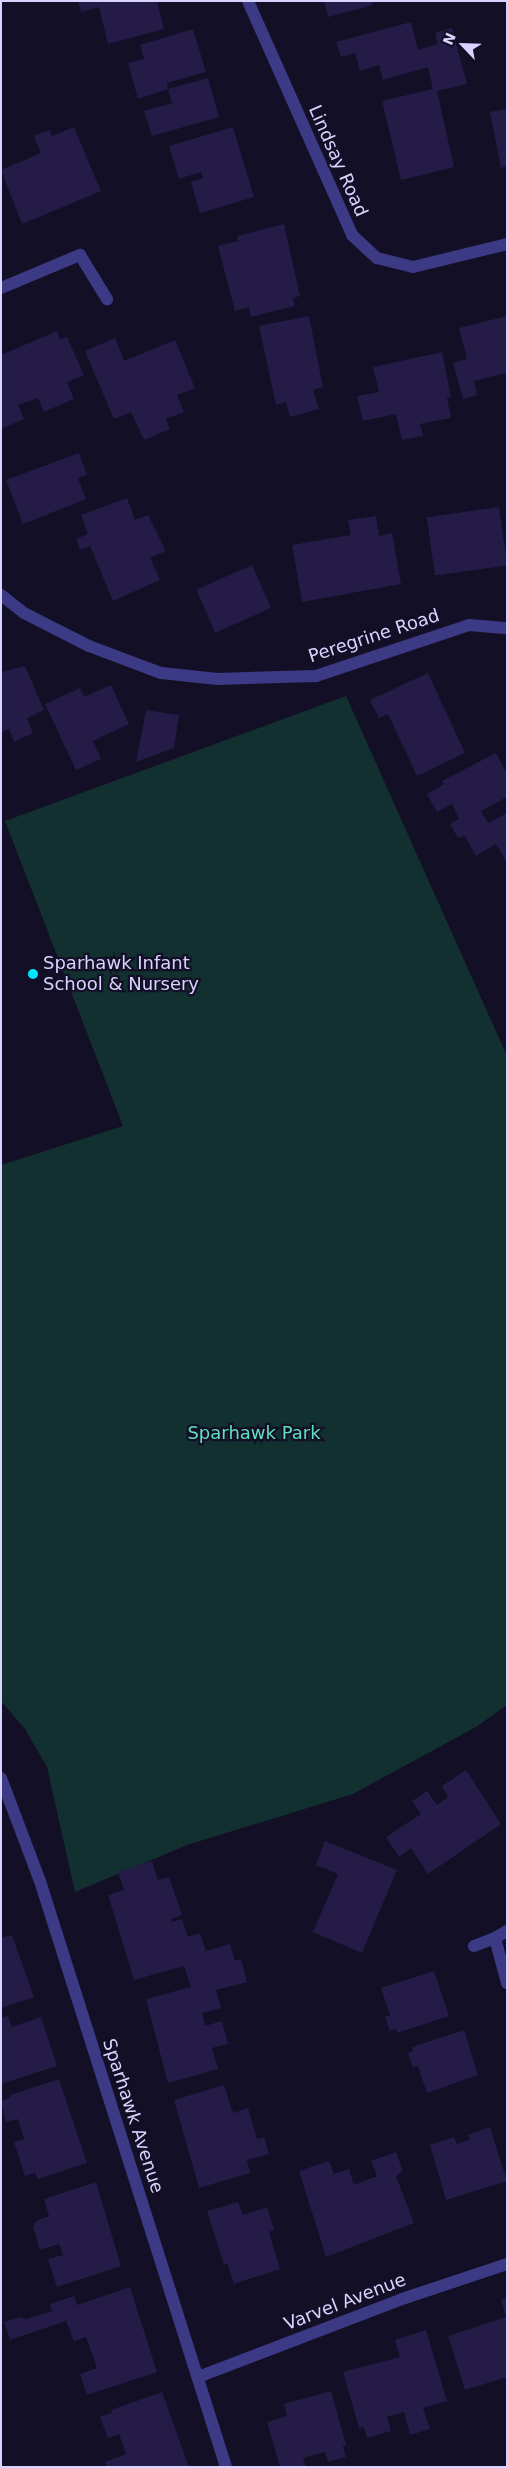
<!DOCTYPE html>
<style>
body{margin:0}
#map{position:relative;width:508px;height:2468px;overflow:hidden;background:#130f26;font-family:"DejaVu Sans",sans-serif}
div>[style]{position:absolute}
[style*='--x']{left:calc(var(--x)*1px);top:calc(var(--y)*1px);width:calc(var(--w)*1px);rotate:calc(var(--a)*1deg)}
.green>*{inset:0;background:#12302f}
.building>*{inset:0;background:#241b47;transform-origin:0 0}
.street>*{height:12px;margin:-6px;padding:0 6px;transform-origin:6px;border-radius:6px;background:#3d3a85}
.dots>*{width:14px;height:14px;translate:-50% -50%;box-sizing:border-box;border:2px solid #130f26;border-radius:50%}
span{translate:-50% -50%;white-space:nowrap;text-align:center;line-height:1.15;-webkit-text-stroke:4.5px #130f26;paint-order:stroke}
.street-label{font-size:18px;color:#d9d4ff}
.poi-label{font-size:18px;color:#d9d4ff}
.left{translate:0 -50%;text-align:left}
.park-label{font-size:18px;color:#5fe0c0}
.frame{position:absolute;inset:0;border:2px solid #d9d4ff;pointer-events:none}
.north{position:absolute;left:438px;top:20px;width:50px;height:50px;-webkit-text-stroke:4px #130f26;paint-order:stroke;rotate:294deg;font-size:14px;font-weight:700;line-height:20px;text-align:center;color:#d9d4ff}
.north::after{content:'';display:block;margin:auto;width:18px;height:22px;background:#d9d4ff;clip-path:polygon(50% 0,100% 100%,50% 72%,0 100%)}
</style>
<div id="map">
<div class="green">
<i style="clip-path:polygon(346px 696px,507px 1056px,507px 1705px,476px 1727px,353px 1794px,187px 1845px,75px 1892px,47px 1767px,25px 1729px,1px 1701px,1px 1165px,123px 1126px,5px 821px)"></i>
</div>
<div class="building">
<i style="clip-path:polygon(78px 1px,157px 1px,164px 29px,108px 44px,99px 7px,81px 12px)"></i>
<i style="clip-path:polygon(324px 1px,372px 1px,373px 5px,328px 17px)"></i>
<i style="clip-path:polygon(411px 22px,418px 50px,438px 44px,435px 33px,452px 28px,467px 84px,437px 91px,454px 167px,401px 180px,382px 101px,433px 89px,428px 67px,383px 80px,379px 65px,360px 71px,355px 53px,341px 57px,336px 42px)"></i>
<i style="clip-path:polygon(193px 29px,206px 72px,167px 83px,168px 89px,138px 99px,128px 63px,144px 59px,140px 45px)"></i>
<i style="clip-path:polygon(208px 78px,219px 117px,152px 136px,144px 111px,172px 103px,168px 89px)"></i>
<i style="clip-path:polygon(507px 109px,507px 166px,501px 168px,490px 112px)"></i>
<i style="clip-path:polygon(74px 127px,101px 191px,22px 224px,1px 170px,41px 153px,34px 136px,50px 130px,52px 136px)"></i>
<i style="clip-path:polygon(233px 127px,254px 197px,200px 213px,191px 182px,203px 178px,201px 172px,179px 179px,169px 146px)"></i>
<i style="clip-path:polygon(284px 224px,300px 296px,293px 298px,295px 306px,251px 317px,249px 307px,235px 311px,218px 246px,238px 241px,237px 236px)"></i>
<i style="clip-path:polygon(309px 316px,323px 387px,313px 390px,319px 409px,290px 417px,286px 402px,276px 405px,259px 326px)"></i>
<i style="clip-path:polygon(507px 316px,507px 373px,474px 381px,477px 395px,463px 399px,453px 363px,467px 359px,459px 328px)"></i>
<i style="clip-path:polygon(57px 331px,60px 339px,67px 337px,84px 375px,67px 382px,74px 399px,44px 412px,38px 398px,18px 405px,24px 419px,1px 429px,1px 355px)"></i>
<i style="clip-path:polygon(115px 338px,124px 361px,175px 340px,195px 388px,177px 395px,184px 412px,166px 419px,170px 429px,144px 440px,131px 412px,114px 419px,85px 351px)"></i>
<i style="clip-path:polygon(442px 352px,451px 397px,447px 398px,451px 418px,420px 424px,423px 436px,402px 440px,396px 414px,363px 421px,357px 396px,379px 392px,373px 367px)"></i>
<i style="clip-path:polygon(79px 453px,87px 475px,78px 478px,86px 499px,23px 524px,6px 480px)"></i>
<i style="clip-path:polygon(127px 498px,135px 520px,148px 515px,166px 551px,150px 558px,160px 580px,113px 601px,90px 546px,80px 550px,76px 539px,88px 534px,81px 515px)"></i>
<i style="left:499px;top:507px;width:59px;height:73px;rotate:82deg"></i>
<i style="clip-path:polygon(376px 516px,379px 536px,392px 533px,401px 584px,302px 602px,292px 545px,351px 535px,348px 520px)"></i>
<i style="left:252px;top:565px;width:47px;height:61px;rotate:66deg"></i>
<i style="clip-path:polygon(25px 666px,44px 710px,27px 718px,33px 733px,14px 742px,9px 729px,1px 732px,1px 672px)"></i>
<i style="clip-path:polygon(428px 673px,465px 753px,417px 776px,388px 714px,379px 718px,370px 700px)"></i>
<i style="clip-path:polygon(111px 685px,129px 724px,93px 741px,101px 759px,76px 770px,45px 704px,80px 688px,84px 697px)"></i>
<i style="clip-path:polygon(146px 710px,179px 715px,174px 748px,136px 762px)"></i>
<i style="clip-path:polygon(496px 753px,507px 774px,507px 797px,481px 811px,488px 823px,507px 813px,507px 863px,496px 844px,476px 856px,465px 836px,458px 838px,450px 824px,459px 819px,452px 804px,437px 812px,427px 794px,444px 784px,442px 781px)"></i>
<i style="clip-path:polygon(466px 1770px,501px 1824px,428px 1874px,411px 1848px,399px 1857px,386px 1837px,421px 1814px,412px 1801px,427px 1791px,437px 1805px,448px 1797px,442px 1786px)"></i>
<i style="clip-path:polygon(325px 1841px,397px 1870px,362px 1953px,313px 1932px,338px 1874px,316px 1865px)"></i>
<i style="clip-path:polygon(152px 1861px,158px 1880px,169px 1877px,182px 1915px,171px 1919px,172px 1922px,182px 1919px,188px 1937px,200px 1933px,206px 1951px,230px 1944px,235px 1961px,241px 1959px,247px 1982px,216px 1990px,221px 2008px,202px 2013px,205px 2026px,222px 2021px,228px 2044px,212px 2048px,218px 2069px,168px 2083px,146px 1999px,191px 1987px,184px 1966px,134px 1980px,108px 1895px,124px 1890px,118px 1872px)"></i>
<i style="clip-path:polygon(12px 1935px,34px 1997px,1px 2008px,1px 1938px)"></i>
<i style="clip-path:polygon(434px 1971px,449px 2016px,397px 2033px,396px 2029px,390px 2031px,385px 2017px,390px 2015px,381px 1988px)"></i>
<i style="clip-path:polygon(8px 2016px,12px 2027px,41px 2017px,57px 2066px,1px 2084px,1px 2018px)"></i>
<i style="clip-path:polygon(464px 2030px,478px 2075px,427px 2093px,418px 2066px,413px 2068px,408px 2053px,413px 2051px,412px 2047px)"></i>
<i style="clip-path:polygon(59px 2079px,87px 2163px,38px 2179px,35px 2173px,25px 2176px,14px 2142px,24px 2139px,18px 2119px,6px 2122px,1px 2101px,10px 2098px,10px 2095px)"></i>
<i style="clip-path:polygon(224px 2085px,233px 2113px,248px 2108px,257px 2139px,264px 2137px,269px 2154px,247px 2160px,250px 2173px,199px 2188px,174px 2100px)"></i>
<i style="clip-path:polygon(490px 2127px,507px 2181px,446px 2200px,430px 2145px,454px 2137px,457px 2144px,470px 2139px,468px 2135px)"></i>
<i style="clip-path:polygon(396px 2152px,403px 2171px,396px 2176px,414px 2223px,326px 2257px,299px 2171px,329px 2161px,334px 2174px,349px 2169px,354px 2185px,377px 2176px,371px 2161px)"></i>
<i style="clip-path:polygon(96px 2182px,121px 2266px,57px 2287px,48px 2259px,63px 2255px,59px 2244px,40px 2250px,33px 2227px,36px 2221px,49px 2216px,44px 2199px)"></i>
<i style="clip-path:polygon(238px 2202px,243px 2215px,267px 2207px,274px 2230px,269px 2232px,280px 2269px,234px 2284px,227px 2263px,224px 2265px,207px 2211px)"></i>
<i style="clip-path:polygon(130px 2287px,157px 2372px,87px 2395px,80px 2374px,97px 2368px,86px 2337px,74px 2341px,66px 2321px,10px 2340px,4px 2322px,20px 2317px,27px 2319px,52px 2311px,50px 2304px,74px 2296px,77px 2305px)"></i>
<i style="clip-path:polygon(507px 2298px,507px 2377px,465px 2390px,448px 2336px,506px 2317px,501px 2300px)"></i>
<i style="clip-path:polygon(426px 2330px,447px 2401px,423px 2408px,430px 2429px,410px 2435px,404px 2412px,387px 2417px,391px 2431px,367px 2438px,364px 2427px,359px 2428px,343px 2372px,400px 2357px,395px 2340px)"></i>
<i style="clip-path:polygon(331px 2391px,346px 2445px,343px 2446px,346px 2457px,328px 2462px,325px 2452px,303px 2458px,306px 2467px,280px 2467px,267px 2422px,287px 2416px,284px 2404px)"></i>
<i style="clip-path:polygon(162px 2392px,189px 2467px,107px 2467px,105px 2462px,126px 2454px,119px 2434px,108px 2438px,100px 2417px,112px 2413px,111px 2410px)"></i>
</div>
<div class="street">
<i style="--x:248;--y:1;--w:256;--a:66"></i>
<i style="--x:352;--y:235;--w:34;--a:43"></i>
<i style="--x:377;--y:258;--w:37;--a:14"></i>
<i style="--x:413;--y:267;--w:97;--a:-13.7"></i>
<i style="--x:1;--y:288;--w:86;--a:-22.7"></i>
<i style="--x:80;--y:255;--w:52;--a:58.5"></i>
<i style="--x:1;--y:595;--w:29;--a:38"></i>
<i style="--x:24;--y:613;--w:73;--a:26.9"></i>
<i style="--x:89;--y:646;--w:77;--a:20.6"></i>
<i style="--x:161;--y:673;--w:57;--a:6"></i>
<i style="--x:218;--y:679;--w:98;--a:-1.8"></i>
<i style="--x:316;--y:676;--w:161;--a:-18.4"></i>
<i style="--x:469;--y:625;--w:38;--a:5"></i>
<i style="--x:1;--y:1778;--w:110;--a:69.3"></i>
<i style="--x:40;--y:1881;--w:615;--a:72.39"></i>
<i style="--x:507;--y:1931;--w:14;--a:150"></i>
<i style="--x:495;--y:1938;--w:47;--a:75.1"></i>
<i style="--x:474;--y:1946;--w:22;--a:-21"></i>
<i style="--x:198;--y:2377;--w:218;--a:-20.9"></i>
<i style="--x:402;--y:2299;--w:111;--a:-18.4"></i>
</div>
<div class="dots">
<i style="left:33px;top:974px;background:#00e5ff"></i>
</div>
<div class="street-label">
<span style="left:338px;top:161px;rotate:66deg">Lindsay Road</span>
<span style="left:374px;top:636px;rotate:-18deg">Peregrine Road</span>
<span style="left:133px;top:2116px;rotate:72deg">Sparhawk Avenue</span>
<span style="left:345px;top:2302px;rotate:-21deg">Varvel Avenue</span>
</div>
<div class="poi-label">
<span class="left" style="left:43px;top:974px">Sparhawk Infant<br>School &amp; Nursery</span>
</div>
<div class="park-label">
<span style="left:254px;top:1433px">Sparhawk Park</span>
</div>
<div class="frame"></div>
<div class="north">N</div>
</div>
